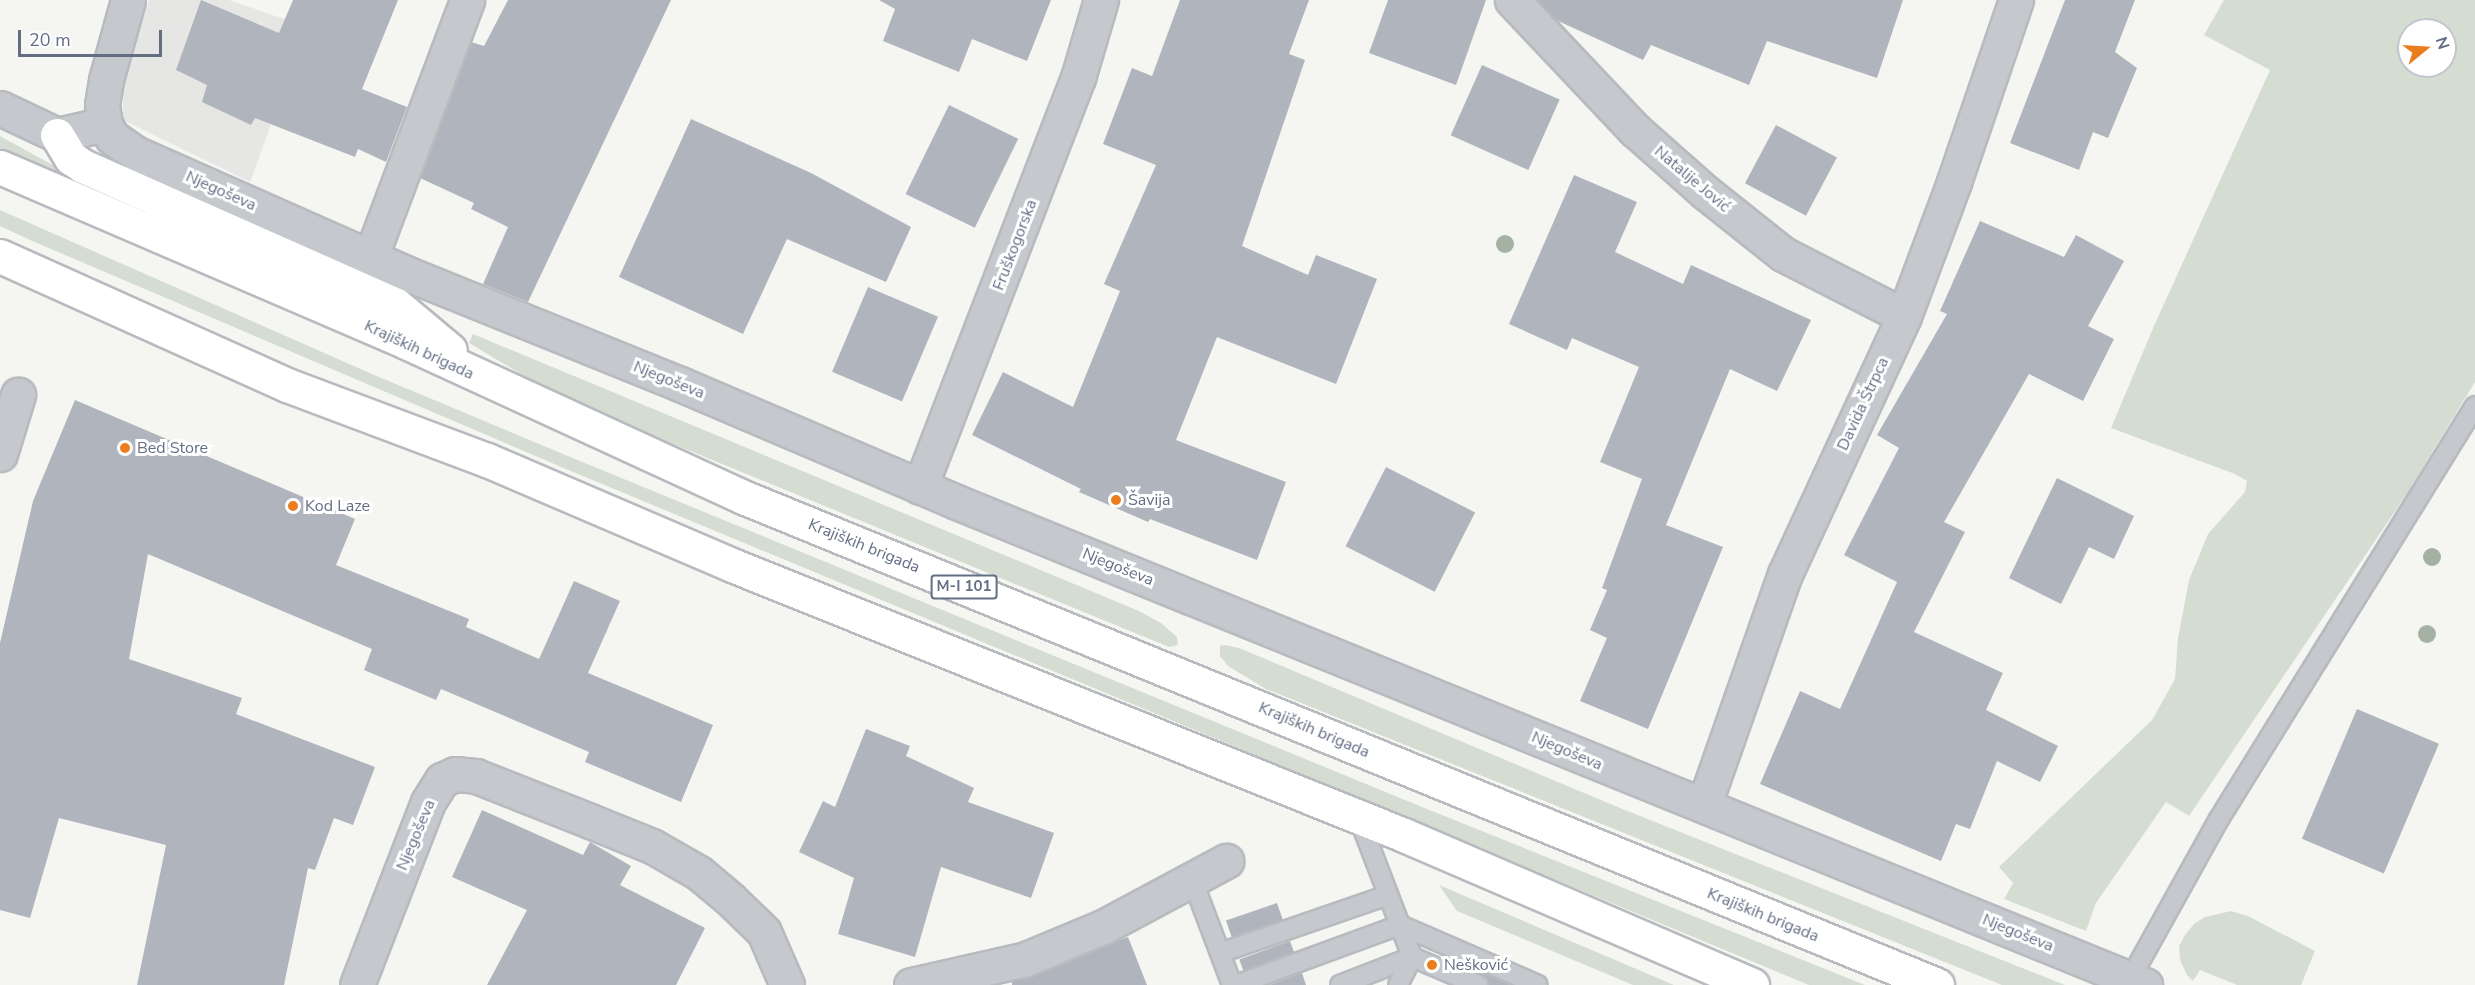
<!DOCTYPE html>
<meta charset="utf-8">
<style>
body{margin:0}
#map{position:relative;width:2475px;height:985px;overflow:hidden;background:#f5f6f2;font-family:"Nunito Sans",sans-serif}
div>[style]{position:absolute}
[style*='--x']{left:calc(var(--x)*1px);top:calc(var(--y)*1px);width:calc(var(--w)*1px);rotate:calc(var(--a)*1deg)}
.built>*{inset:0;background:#e6e6e5}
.green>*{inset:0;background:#d5ddd3}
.building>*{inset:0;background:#b0b4bc;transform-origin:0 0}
.roads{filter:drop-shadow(2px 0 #b8babf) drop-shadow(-2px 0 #b8babf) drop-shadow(0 2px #b8babf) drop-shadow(0 -2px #b8babf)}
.lane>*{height:18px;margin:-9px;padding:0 9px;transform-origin:9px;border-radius:9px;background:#c5c8cc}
.street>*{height:33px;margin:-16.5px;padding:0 16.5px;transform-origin:16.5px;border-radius:16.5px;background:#c5c8cc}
.primary>*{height:33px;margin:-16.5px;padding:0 16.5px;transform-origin:16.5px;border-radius:16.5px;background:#fff}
.trees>*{width:18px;height:18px;margin:-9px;border-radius:50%;background:#a5b2a3}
.dots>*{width:16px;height:16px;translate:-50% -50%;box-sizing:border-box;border:3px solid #fff;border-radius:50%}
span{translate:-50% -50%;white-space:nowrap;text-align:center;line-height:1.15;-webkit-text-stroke:6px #fff;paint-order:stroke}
.shield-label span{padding:2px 4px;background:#fff;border:2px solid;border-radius:4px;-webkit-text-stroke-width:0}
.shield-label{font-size:15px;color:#636e84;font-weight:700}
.street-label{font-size:16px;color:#636e84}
.poi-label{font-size:16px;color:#636e84}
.left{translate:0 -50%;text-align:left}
.north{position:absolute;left:2397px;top:18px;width:60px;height:60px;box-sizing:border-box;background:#fff;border:2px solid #c1c5ce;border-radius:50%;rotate:72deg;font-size:16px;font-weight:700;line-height:24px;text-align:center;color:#636e84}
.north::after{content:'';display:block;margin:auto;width:21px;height:27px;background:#ea7d1e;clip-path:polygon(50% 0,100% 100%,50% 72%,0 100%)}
.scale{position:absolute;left:18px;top:30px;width:144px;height:27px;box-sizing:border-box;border:3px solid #636e84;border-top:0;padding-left:8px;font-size:18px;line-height:21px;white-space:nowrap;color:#636e84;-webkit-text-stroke:4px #fff;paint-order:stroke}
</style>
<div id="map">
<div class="built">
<i style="clip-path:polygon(149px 0,229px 0,307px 27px,250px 182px,123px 120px,123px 80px)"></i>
</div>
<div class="green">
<i style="clip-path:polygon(evenodd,2224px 0,2475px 0,2475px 382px,2406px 495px,2189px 816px,2166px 802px,2096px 903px,2086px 931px,2004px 899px,2013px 883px,1999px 867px,2152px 720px,2175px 679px,2178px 638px,2189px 580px,2208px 534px,2245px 492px,2247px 481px,2235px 474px,2111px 428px,2154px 326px,2270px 70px,2204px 35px,2224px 0,2409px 30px,2445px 30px,2445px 66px,2409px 66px,2409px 30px)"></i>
<i style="clip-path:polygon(0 136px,58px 168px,62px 177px,0 156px)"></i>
<i style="clip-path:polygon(0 210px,372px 374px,563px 454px,1427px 809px,1865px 985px,1809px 985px,566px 469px,30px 240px,0 226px)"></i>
<i style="clip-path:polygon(473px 334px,1139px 611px,1161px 623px,1177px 637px,1178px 645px,1169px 647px,561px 398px,469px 343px)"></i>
<i style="clip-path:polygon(1225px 645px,1239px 648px,1620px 808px,2065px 985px,2002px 985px,1266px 689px,1228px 666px,1220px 656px,1220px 646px)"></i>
<i style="clip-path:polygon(1439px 885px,1674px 985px,1633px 985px,1457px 911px)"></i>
<i style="clip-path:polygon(2231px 911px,2248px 916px,2315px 951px,2301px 985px,2237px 985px,2200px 970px,2193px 981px,2187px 975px,2180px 960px,2179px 946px,2185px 935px,2194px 924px,2205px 917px)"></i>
</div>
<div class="building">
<i style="clip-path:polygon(201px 0,279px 33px,293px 0,398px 0,362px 89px,407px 107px,386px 162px,358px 149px,355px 157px,255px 118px,251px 125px,202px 102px,207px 85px,176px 70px)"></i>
<i style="clip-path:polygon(508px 0,671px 0,528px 302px,483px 284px,508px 227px,471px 209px,474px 203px,420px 178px,471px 42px,484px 46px)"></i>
<i style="clip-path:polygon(879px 0,1051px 0,1027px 61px,972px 39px,959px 72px,883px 41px,895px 9px)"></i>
<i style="clip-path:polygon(1180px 0,1309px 0,1289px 54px,1305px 60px,1242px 246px,1308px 275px,1316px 255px,1377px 279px,1336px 384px,1217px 337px,1176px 440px,1286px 482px,1257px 560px,1150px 519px,1148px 522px,1079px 492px,1081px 489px,972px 435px,1003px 372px,1073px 407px,1120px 291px,1104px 284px,1156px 165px,1103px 144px,1132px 68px,1152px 76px)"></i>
<i style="clip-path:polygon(1388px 0,1486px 0,1456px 85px,1369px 53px)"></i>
<i style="clip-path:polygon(1538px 0,1903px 0,1877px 78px,1767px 41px,1749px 85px,1651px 45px,1643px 60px,1556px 20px)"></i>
<i style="clip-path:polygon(2065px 0,2135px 0,2115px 52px,2137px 68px,2108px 138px,2093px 132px,2079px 170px,2010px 143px)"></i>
<i style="left:1482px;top:65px;width:85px;height:77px;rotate:24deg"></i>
<i style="left:949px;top:105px;width:77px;height:99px;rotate:26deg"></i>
<i style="clip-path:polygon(691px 119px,811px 173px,911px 227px,886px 282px,787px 239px,743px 334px,619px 277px)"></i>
<i style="left:1776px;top:125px;width:69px;height:66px;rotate:28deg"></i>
<i style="clip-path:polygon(1574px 175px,1637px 202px,1615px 252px,1683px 284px,1691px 265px,1811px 320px,1777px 391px,1730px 369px,1666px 525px,1723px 547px,1648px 729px,1580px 701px,1607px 638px,1590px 630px,1607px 590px,1602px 588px,1642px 479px,1600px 462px,1639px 367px,1572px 338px,1567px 350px,1509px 324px)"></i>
<i style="clip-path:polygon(1980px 221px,2064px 257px,2076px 235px,2124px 261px,2088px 326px,2114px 339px,2083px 401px,2029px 374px,1944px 522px,1965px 532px,1914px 632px,2003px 673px,1986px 710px,2058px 746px,2040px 782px,1997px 761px,1970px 829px,1956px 824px,1941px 861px,1760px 784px,1800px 691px,1840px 709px,1897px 582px,1844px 555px,1899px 448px,1877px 435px,1947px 314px,1940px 311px)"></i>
<i style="left:868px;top:287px;width:76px;height:92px;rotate:23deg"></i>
<i style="clip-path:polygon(75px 400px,355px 519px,336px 565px,469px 619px,466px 627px,539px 659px,574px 581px,620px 601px,588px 673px,713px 725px,681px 802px,585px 762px,589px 752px,441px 689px,436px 700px,364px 670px,372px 649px,148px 554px,129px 659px,242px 698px,236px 714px,375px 767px,353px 825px,334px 818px,315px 870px,308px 868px,284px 985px,137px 985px,166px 845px,59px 818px,30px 918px,0 910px,0 643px,33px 501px)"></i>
<i style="left:1386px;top:467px;width:100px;height:89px;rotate:27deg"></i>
<i style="clip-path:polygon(2057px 478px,2134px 516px,2114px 559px,2089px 547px,2061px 604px,2009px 578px)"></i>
<i style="left:2357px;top:709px;width:89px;height:141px;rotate:23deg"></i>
<i style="clip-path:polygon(866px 729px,910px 746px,906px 756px,974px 788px,968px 802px,1054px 833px,1031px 898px,941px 867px,915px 957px,838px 934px,854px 878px,799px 852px,823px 801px,835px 807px)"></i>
<i style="clip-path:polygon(482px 810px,583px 855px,590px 842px,631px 866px,620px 885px,705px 928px,676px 985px,487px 985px,527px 910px,452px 877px)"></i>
<i style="left:1277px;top:903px;width:18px;height:54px;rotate:71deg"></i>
<i style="clip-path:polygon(1128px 937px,1147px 985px,1012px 985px,1012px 982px)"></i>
<i style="left:1290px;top:941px;width:12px;height:54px;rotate:70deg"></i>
<i style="clip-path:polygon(1443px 956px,1510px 985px,1489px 985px,1483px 975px)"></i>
<i style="clip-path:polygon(1302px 973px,1306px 985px,1269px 985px)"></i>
</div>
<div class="roads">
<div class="lane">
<i style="--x:1358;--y:816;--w:151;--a:69"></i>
<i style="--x:1412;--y:957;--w:72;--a:23"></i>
<i style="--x:1192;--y:879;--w:113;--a:69.3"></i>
<i style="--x:1220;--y:953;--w:178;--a:-19"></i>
<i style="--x:2130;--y:979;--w:183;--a:-60.9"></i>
<i style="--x:2219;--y:819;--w:486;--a:-58.2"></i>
<i style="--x:1236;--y:985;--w:175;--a:-20.1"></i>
<i style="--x:1400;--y:925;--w:150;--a:23.5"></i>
<i style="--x:1340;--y:985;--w:77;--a:-21.3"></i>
<i style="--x:1398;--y:985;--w:31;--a:-63"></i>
</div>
<div class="street">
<i style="--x:128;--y:0;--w:83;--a:105.4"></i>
<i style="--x:106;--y:80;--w:25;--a:99"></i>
<i style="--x:102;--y:105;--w:19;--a:81"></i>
<i style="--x:105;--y:124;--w:15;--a:62"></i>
<i style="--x:112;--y:137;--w:28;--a:35"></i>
<i style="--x:135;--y:153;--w:299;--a:23.9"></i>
<i style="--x:408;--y:274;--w:293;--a:22"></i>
<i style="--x:680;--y:384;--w:298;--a:23.1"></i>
<i style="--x:954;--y:501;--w:1286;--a:22.12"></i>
<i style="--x:1512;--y:0;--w:179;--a:46.6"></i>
<i style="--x:1635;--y:130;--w:94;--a:41.5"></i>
<i style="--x:1705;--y:192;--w:100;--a:38.5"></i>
<i style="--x:1783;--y:254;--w:136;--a:27.1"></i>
<i style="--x:0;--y:108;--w:63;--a:25.3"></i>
<i style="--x:57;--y:135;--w:49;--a:-12.9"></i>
<i style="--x:371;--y:256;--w:273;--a:-69.4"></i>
<i style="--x:0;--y:454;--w:62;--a:-73"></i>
<i style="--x:920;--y:487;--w:438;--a:-68.9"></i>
<i style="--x:1078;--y:78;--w:81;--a:-73.6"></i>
<i style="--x:1704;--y:805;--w:245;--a:-70.7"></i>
<i style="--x:1785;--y:574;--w:284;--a:-65.2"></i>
<i style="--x:1904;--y:316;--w:143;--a:-69.5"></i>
<i style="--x:1954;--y:182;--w:192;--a:-71.2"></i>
<i style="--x:357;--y:985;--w:196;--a:-68.8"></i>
<i style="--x:428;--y:802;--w:26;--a:-58"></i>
<i style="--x:442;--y:780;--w:14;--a:-25"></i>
<i style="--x:455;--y:774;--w:21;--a:5"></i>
<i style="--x:476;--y:776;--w:123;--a:21.5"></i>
<i style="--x:590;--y:821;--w:67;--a:22"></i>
<i style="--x:652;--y:846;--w:54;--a:29.9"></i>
<i style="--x:699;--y:873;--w:40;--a:40"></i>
<i style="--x:730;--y:899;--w:47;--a:44.1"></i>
<i style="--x:764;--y:932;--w:58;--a:66.5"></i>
<i style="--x:911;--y:985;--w:118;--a:-12.7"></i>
<i style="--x:1026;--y:959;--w:83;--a:-22.6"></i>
<i style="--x:1103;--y:927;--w:140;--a:-28.2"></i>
</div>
<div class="primary">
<i style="--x:57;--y:135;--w:27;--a:59"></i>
<i style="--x:71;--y:158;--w:14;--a:34"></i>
<i style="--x:83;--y:166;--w:342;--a:23.9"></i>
<i style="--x:396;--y:305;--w:70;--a:39.8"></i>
<i style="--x:0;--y:167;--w:442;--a:23.3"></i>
<i style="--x:406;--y:342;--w:371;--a:24.7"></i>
<i style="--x:743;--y:497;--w:1290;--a:22.23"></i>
<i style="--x:0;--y:256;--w:315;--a:24.2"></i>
<i style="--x:287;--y:385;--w:214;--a:20.6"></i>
<i style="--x:487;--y:460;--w:267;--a:23.2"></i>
<i style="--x:732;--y:565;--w:724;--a:21.89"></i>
<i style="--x:1404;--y:835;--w:379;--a:23.3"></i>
</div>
</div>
<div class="trees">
<i style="left:1505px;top:244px"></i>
<i style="left:2432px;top:557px"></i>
<i style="left:2427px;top:634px"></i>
</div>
<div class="dots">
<i style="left:125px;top:448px;background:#ea7d1e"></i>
<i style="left:1116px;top:500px;background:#ea7d1e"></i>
<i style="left:293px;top:506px;background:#ea7d1e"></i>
<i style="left:1432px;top:965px;background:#ea7d1e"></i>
</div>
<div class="shield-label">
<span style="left:964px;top:587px">M-I 101</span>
</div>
<div class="street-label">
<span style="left:1692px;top:179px;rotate:40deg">Natalije Jović</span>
<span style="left:221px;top:191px;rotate:24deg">Njegoševa</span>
<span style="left:1015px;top:245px;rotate:-69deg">Fruškogorska</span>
<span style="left:419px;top:350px;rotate:25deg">Krajiških brigada</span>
<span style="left:669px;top:380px;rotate:22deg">Njegoševa</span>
<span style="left:1863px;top:404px;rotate:-65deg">Davida Štrpca</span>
<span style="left:864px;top:546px;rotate:22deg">Krajiških brigada</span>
<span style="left:1118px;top:567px;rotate:22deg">Njegoševa</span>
<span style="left:1314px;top:730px;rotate:23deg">Krajiških brigada</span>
<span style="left:1567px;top:751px;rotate:23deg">Njegoševa</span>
<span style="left:416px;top:835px;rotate:-67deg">Njegoševa</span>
<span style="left:1763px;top:915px;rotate:22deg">Krajiških brigada</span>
<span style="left:2018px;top:933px;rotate:22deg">Njegoševa</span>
</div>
<div class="poi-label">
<span class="left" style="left:137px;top:448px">Bed Store</span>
<span class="left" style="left:1128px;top:500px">Šavija</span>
<span class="left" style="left:305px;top:506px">Kod Laze</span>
<span class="left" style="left:1444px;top:965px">Nešković</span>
</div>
<div class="north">N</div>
<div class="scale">20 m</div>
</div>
